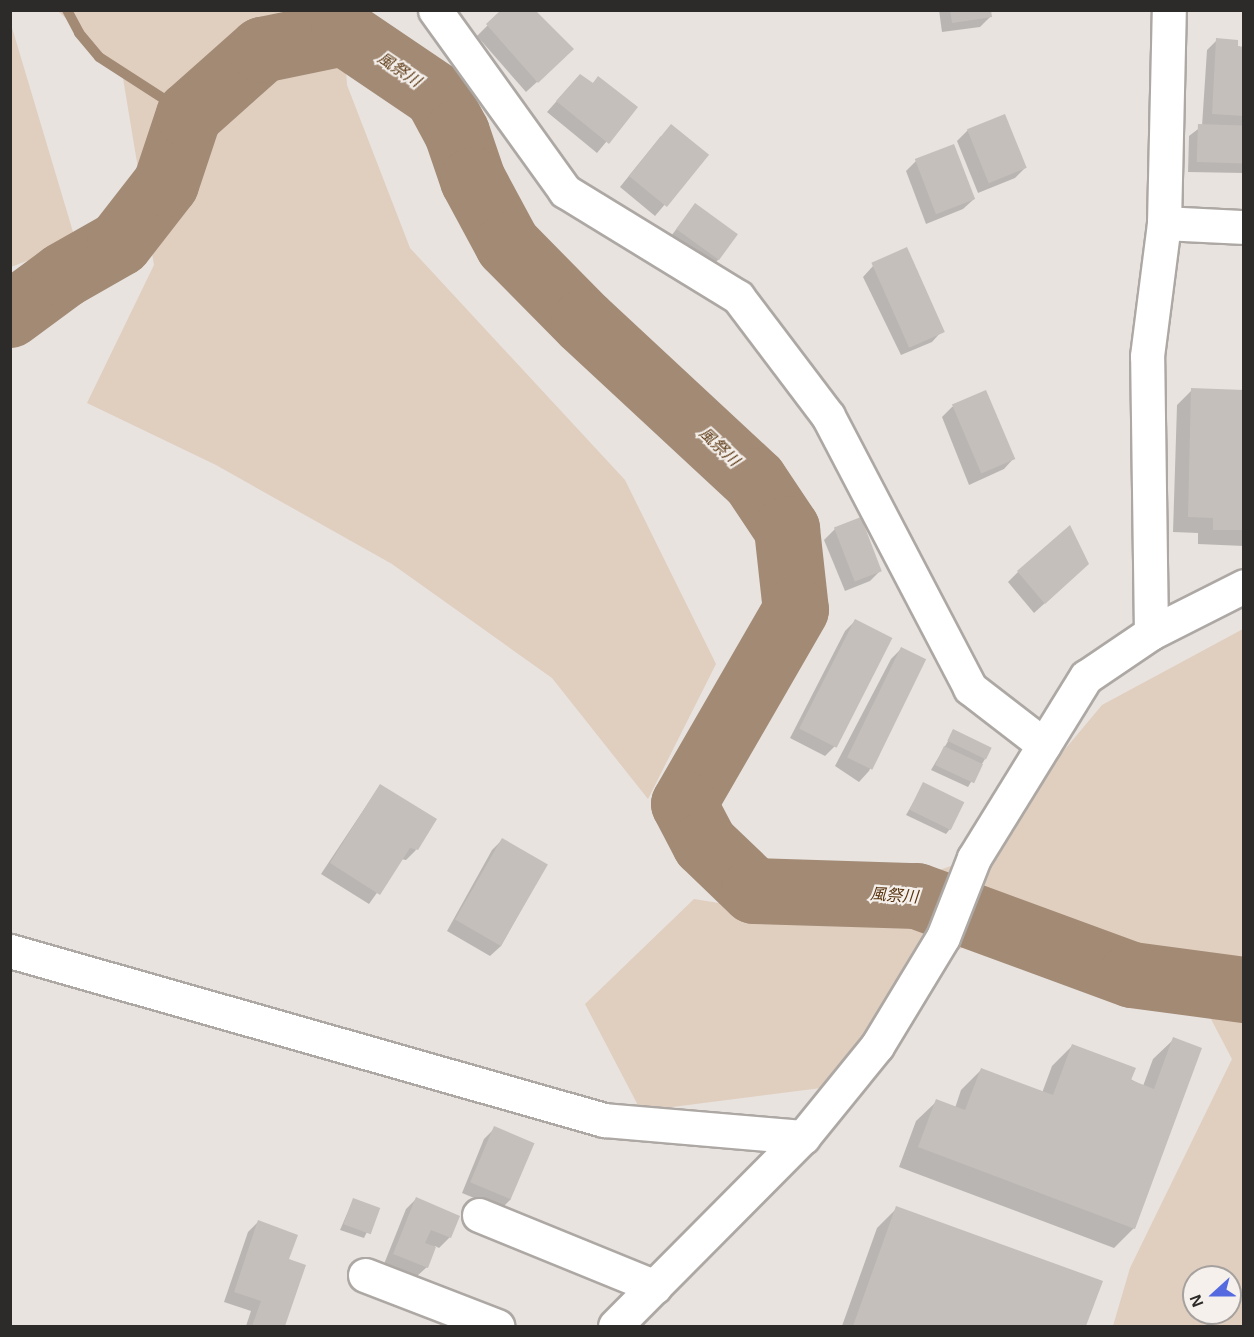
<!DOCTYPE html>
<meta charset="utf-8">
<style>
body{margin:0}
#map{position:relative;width:1254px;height:1337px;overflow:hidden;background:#e8e3df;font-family:Helvetica,"Noto Sans JP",sans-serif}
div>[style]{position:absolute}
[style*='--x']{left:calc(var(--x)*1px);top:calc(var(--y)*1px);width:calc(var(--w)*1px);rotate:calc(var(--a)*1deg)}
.green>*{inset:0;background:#e0cebf}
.shadow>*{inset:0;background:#0003}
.stream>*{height:10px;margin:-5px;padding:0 5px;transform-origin:5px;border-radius:5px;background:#a28a75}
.river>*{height:66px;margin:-33px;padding:0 33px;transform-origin:33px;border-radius:33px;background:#a28a75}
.building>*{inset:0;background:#c4bfbb;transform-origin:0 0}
.roads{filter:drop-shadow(2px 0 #ada8a4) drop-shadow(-2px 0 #ada8a4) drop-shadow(0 2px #ada8a4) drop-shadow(0 -2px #ada8a4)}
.minor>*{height:33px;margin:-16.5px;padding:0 16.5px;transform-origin:16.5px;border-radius:16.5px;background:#fff}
span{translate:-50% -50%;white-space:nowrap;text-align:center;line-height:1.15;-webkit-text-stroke:4.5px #f5f0ec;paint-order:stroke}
.water-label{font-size:16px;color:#58340e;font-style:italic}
.frame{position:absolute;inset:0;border:12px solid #2d2b29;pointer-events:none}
.north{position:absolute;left:1182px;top:1265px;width:60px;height:60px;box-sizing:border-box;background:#f5f0ec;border:2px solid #a5a19e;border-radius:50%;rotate:249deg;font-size:16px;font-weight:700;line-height:24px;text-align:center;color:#2d2b29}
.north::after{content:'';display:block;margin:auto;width:21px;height:27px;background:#566ae0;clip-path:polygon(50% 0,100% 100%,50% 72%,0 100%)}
</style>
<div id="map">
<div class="green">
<i style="clip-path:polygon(58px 11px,342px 11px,347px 85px,410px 248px,625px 480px,716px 664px,648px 799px,552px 678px,392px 564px,216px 465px,87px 403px,154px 265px,122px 72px)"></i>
<i style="clip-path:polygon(10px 21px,76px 242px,11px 267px,10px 267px)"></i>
<i style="clip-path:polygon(evenodd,1243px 629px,1243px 1326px,1113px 1326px,1130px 1268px,1232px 1059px,1191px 981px,998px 927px,922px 971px,821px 1088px,641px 1111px,585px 1004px,694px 899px,804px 917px,974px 858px,1102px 705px,1243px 629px,1194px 1277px,1230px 1277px,1230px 1313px,1194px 1313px,1194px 1277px)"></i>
</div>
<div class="shadow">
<i style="clip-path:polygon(503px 10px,562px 59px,526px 92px,477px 36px)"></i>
<i style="clip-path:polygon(939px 10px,989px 10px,990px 17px,980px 27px,942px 32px)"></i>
<i style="clip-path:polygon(1217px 40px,1244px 48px,1244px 173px,1188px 172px,1189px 136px,1202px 126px,1207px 50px)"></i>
<i style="clip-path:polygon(598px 78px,635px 107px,597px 153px,547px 112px,570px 86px,592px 84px)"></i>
<i style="clip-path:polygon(968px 130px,1025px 168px,1015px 178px,978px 193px,957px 141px)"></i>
<i style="clip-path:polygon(661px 136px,707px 155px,655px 216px,620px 187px)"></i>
<i style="clip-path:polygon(916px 161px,974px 199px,963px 209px,926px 224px,906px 171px)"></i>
<i style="clip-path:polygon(695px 205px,719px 259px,709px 269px,668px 240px)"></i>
<i style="clip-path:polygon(873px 266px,942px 331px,932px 342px,901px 355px,863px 277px)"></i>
<i style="clip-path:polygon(1192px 390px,1244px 391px,1244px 546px,1198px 544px,1198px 533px,1173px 532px,1177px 405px)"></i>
<i style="clip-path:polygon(985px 392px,1014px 458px,1004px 469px,969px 485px,942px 417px,952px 407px)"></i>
<i style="clip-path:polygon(835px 529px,880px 571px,870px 581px,845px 591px,824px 540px)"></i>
<i style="clip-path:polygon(1018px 572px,1077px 574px,1034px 613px,1008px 582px)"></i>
<i style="clip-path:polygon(855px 621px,835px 746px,825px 756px,790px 738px,845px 631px)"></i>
<i style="clip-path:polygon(901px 649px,924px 660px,869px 771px,859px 782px,835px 766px,891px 659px)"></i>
<i style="clip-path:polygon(954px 731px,985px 759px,968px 787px,931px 770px)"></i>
<i style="clip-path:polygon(924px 784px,950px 829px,946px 834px,906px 815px)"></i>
<i style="clip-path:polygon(380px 785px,416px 850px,406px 860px,401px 859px,369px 904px,321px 874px)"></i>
<i style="clip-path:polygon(502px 840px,546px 865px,501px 946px,490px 956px,447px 931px,492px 850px)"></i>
<i style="clip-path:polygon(1174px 1039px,1134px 1228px,1114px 1248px,899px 1167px,916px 1121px,937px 1101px,955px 1108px,961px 1090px,981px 1070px,1042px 1093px,1052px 1066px,1072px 1046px,1143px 1086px,1153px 1059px)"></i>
<i style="clip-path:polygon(495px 1128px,511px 1199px,501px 1209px,462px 1193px,484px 1139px)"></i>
<i style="clip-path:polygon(416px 1199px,450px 1237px,439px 1248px,435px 1246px,427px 1267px,416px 1277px,384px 1264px,406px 1209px)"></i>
<i style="clip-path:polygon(353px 1200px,378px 1209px,364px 1238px,340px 1230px)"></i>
<i style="clip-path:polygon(897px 1208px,1101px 1282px,1085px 1326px,842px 1326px,877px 1228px)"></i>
<i style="clip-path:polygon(258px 1222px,288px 1260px,304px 1266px,284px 1326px,246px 1326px,251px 1311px,224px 1302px,248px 1232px)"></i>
</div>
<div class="stream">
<i style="--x:67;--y:10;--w:26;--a:62"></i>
<i style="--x:79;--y:33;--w:31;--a:50"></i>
<i style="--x:99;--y:57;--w:107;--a:32.8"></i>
</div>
<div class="river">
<i style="--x:10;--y:315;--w:67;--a:-36.5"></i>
<i style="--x:64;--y:275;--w:64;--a:-29.7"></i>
<i style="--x:120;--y:243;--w:75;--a:-52.1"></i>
<i style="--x:166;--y:184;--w:73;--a:-71.6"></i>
<i style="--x:189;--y:115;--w:98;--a:-41.7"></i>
<i style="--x:262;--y:50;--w:84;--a:-11.7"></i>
<i style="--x:344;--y:33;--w:112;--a:34.1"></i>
<i style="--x:437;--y:96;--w:42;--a:61.6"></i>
<i style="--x:457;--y:133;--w:50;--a:71.2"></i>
<i style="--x:473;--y:180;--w:74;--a:61.7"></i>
<i style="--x:508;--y:245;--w:108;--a:45.4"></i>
<i style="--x:584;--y:322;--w:233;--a:42.9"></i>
<i style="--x:755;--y:481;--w:58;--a:56.3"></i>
<i style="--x:787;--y:529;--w:81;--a:83.7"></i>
<i style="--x:796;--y:610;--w:224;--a:120"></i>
<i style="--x:684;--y:804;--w:45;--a:62.3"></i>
<i style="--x:705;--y:844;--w:68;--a:43.8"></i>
<i style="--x:754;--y:891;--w:163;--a:1.8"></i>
<i style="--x:917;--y:896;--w:229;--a:20.2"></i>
<i style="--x:1132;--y:975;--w:113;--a:7.6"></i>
</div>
<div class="building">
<i style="clip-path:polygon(501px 10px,535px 10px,574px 49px,538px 83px,486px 24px)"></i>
<i style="clip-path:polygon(950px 10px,991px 10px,992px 17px,952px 23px)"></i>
<i style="clip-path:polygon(1216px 38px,1238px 40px,1238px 46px,1244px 47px,1244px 116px,1212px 114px)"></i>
<i style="clip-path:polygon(580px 74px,593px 83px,598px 76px,638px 107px,609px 144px,556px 101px)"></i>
<i style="left:1005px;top:114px;width:58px;height:41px;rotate:68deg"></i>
<i style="left:671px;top:124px;width:49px;height:67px;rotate:39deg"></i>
<i style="left:1198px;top:124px;width:46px;height:38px;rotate:2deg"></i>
<i style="left:954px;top:144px;width:59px;height:42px;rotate:69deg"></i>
<i style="left:695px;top:203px;width:53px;height:32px;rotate:36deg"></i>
<i style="left:907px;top:247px;width:93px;height:39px;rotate:66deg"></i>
<i style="clip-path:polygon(1191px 388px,1244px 390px,1244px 530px,1213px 530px,1213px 518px,1188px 517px)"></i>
<i style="left:986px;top:390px;width:75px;height:37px;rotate:67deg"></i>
<i style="left:861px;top:517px;width:58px;height:29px;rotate:69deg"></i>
<i style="clip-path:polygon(1070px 525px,1089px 564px,1045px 604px,1017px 571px)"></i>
<i style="left:855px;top:619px;width:42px;height:123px;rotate:27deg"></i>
<i style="left:901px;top:647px;width:28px;height:123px;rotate:26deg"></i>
<i style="left:953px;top:729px;width:43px;height:13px;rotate:26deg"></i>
<i style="left:944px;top:746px;width:43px;height:21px;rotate:25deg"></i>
<i style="left:923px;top:782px;width:46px;height:31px;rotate:26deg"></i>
<i style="clip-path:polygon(380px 784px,437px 819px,418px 850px,410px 848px,380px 895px,330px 863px)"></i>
<i style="left:502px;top:838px;width:53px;height:94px;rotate:30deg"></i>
<i style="clip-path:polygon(1173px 1037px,1202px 1048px,1135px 1229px,918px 1147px,936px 1099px,965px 1110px,981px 1068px,1053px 1095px,1072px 1044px,1136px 1068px,1131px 1080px,1154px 1089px)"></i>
<i style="left:494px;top:1126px;width:44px;height:61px;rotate:23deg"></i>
<i style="clip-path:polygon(416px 1197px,460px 1216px,451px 1238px,431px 1230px,425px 1243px,436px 1247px,428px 1268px,393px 1254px)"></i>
<i style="left:353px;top:1198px;width:29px;height:28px;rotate:20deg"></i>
<i style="clip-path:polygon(896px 1206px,1103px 1281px,1086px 1326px,853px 1326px)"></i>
<i style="clip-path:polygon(258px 1220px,298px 1235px,289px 1259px,306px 1265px,285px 1326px,252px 1326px,261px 1301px,234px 1292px)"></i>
</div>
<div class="roads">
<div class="minor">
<i style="--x:435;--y:10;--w:223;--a:54.3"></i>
<i style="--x:565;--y:191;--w:203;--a:31.5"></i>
<i style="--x:738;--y:297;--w:149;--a:52.9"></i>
<i style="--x:828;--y:416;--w:307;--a:62.4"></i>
<i style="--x:970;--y:688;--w:93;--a:37.6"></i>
<i style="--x:1164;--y:223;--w:80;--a:2.9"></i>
<i style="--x:1151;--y:633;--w:277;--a:-90.8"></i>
<i style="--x:1147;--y:356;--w:134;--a:-82.7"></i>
<i style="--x:1164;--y:223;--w:213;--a:-88.7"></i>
<i style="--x:10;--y:951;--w:618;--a:15.88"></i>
<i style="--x:604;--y:1120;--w:200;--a:4.9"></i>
<i style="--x:479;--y:1215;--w:190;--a:22.2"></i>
<i style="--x:365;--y:1275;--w:142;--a:21.1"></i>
<i style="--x:615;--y:1326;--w:267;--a:-45.2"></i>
<i style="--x:803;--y:1137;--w:117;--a:-50.9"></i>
<i style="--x:877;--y:1046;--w:127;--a:-58.8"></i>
<i style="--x:943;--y:937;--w:85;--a:-68.6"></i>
<i style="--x:974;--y:858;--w:213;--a:-58.3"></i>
<i style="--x:1086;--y:677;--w:78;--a:-34.1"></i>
<i style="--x:1151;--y:633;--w:104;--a:-26.8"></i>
</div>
</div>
<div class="water-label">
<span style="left:399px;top:70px;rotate:34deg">風祭川</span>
<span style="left:719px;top:447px;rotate:43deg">風祭川</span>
<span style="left:894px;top:896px;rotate:4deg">風祭川</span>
</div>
<div class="frame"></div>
<div class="north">N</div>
</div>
